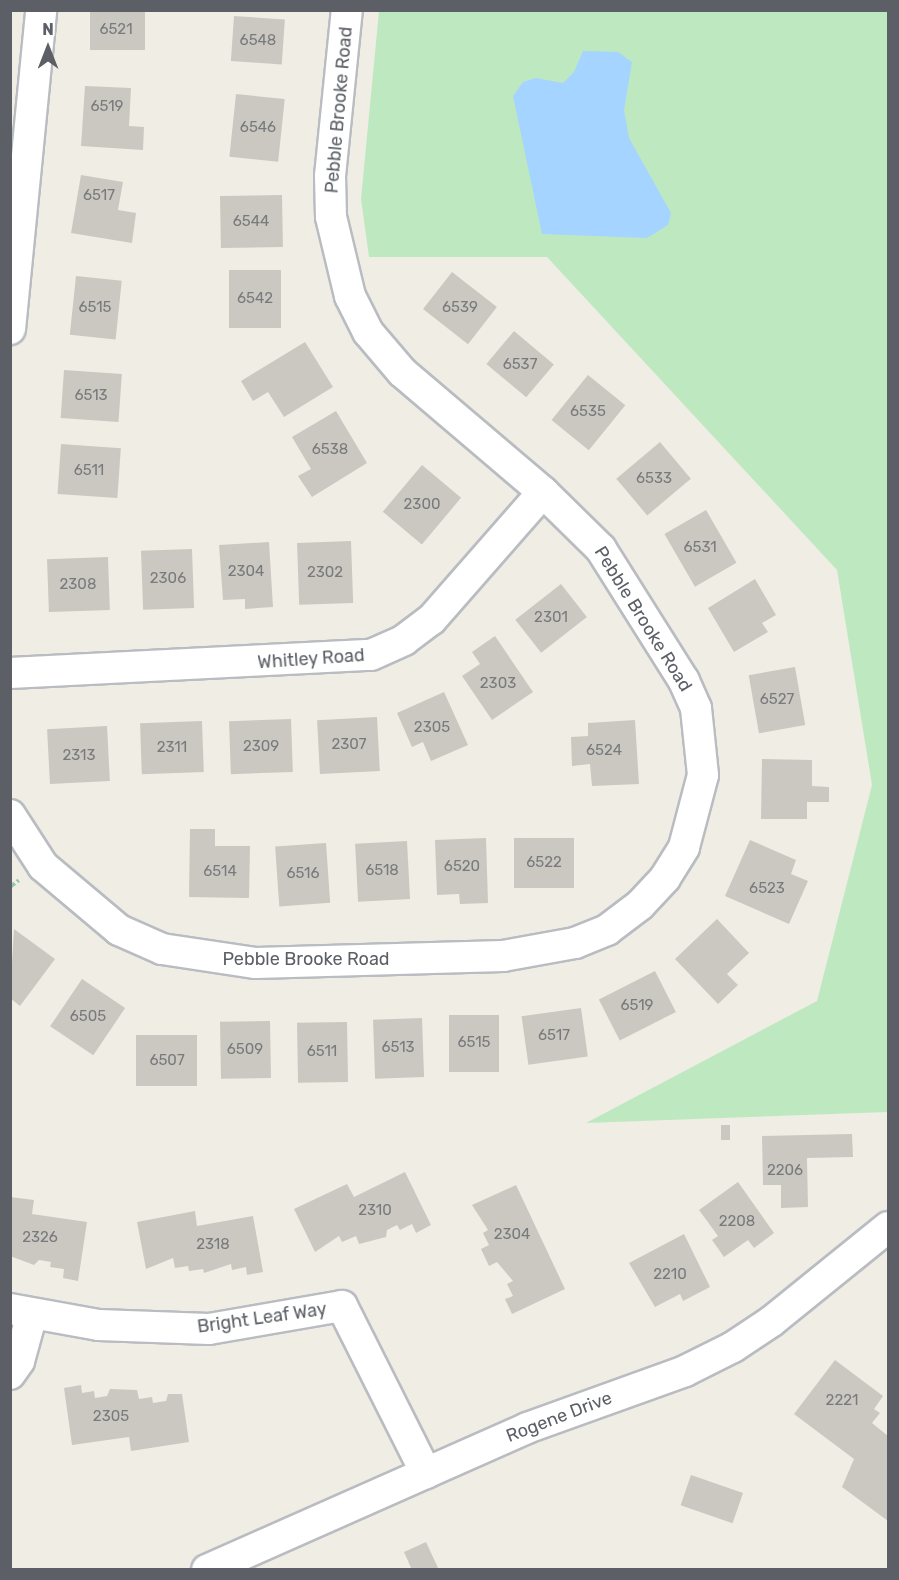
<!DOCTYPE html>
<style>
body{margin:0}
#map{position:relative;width:899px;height:1580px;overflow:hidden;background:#f0ede4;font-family:Rubik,sans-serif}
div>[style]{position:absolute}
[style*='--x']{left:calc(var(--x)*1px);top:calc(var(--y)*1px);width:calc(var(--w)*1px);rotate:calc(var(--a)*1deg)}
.green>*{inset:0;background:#bee9c0}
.water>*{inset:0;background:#a4d4ff}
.building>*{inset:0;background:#cbc8c1;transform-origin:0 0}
.path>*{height:4px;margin-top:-2px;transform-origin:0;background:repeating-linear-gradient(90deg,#95c8a6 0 6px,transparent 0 9px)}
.roads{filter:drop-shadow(2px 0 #b9bcc1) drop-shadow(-2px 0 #b9bcc1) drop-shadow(0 2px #b9bcc1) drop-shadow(0 -2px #b9bcc1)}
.street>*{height:30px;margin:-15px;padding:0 15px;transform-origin:15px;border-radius:15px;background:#fff}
span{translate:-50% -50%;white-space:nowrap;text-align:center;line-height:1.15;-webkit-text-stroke:6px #fff;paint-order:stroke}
.number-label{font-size:15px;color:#787a7d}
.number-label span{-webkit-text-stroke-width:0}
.street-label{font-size:18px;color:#5c6066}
.frame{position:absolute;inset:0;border:12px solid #5c6066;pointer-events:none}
.north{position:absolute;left:18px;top:18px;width:60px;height:60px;-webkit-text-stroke:4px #fff;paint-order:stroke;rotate:0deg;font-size:16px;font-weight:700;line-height:24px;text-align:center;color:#5c6066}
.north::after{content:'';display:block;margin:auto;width:21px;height:27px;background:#5c6066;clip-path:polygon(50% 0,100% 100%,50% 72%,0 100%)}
</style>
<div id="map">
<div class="green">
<i style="clip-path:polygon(379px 11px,888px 11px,888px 1112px,586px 1123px,817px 1001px,872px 785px,837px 570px,547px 257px,369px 257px,361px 199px)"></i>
</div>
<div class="water">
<i style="clip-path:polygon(583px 51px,618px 52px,632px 62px,624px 110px,629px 138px,671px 213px,668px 225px,647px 238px,542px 234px,513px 96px,523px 82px,536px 78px,563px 83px,574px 72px)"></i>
</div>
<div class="building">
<i style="left:90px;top:10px;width:55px;height:40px"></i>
<i style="left:234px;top:16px;width:51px;height:45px;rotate:4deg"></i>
<i style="clip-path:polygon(85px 86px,131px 88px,129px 126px,144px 127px,143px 150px,81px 146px)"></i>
<i style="left:236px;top:94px;width:49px;height:63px;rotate:6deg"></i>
<i style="clip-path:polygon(81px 175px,123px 182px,118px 210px,136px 213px,132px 243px,71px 233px)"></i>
<i style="left:282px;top:195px;width:52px;height:62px;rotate:89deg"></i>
<i style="left:229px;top:270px;width:52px;height:58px"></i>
<i style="left:452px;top:272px;width:57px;height:47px;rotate:38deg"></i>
<i style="left:76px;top:276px;width:46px;height:59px;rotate:6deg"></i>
<i style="left:514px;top:331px;width:52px;height:43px;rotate:40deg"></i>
<i style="clip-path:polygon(305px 342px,333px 387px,284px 417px,268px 392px,253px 401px,241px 381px)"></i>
<i style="left:64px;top:370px;width:58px;height:48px;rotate:4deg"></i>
<i style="left:588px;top:375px;width:48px;height:58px;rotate:39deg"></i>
<i style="clip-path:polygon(336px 411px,367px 463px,312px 497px,298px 476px,311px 469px,292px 437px)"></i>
<i style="left:660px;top:442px;width:48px;height:57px;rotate:50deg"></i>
<i style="left:61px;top:444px;width:60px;height:50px;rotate:4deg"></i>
<i style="left:422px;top:465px;width:51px;height:61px;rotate:40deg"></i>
<i style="left:706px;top:510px;width:61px;height:48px;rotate:60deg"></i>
<i style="left:351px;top:541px;width:62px;height:54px;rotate:88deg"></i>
<i style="clip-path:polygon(269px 542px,273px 607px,245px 609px,245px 599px,223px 600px,219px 545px)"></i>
<i style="left:192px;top:549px;width:59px;height:51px;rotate:88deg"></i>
<i style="left:108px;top:557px;width:53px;height:61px;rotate:88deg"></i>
<i style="clip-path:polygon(755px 579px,776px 615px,762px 623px,768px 632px,734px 652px,708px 608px)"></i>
<i style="left:561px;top:584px;width:42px;height:58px;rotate:52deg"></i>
<i style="clip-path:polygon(495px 636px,533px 692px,492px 720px,462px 676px,480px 664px,472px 652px)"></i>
<i style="left:795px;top:667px;width:59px;height:47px;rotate:80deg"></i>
<i style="clip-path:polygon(444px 692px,468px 745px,431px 761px,423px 742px,412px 747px,397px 713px)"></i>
<i style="left:377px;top:717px;width:54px;height:60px;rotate:87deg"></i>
<i style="left:291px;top:719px;width:53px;height:62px;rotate:88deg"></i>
<i style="clip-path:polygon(635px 720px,639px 784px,592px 786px,590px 764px,572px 766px,571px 737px,588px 736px,588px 723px)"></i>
<i style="left:202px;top:721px;width:51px;height:62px;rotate:88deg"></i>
<i style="left:107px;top:726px;width:55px;height:60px;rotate:87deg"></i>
<i style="clip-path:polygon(762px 759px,812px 760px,812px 786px,829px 787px,829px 802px,807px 802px,807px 819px,761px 819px)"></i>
<i style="clip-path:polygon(190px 829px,215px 829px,215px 846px,250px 846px,249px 898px,189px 897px)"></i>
<i style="clip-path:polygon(486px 838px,488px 903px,460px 904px,459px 894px,437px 895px,435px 840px)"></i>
<i style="left:574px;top:838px;width:50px;height:60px;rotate:90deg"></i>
<i style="clip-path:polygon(750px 840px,796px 860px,791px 874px,808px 881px,789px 924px,725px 896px)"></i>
<i style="left:407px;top:841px;width:58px;height:52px;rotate:87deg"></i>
<i style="left:326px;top:843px;width:60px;height:51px;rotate:86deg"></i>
<i style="clip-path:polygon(717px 919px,749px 953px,727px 974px,738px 985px,718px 1004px,675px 959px)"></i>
<i style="clip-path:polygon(14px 929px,55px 959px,20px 1006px,10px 998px)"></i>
<i style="left:655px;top:971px;width:46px;height:63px;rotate:63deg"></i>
<i style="left:82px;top:979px;width:52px;height:57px;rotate:34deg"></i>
<i style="left:581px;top:1008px;width:49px;height:60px;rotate:82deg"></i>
<i style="left:449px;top:1015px;width:50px;height:57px"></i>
<i style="left:422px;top:1018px;width:59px;height:49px;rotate:88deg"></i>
<i style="left:270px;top:1021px;width:57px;height:50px;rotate:89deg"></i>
<i style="left:347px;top:1022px;width:60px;height:50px;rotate:89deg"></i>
<i style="left:136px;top:1035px;width:61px;height:51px"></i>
<i style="left:721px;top:1125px;width:9px;height:15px"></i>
<i style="clip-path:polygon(852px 1134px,853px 1157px,807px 1158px,808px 1207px,781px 1208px,781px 1185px,763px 1185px,762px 1136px)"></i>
<i style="clip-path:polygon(405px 1172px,431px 1225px,416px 1233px,412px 1224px,400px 1230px,397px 1225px,387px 1230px,386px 1237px,359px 1244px,356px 1236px,342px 1242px,339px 1236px,315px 1252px,294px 1209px,347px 1184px,354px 1197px)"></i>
<i style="clip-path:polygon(738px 1182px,774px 1233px,754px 1248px,748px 1240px,724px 1257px,712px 1240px,718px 1236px,699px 1210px)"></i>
<i style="clip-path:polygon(516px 1185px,565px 1289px,512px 1314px,505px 1299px,513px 1296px,507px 1284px,513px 1281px,497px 1262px,489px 1266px,481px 1249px,489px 1245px,483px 1233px,488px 1230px,472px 1205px)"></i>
<i style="clip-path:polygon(10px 1197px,34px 1200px,32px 1214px,87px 1222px,78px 1281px,63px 1278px,64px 1269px,50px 1267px,51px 1262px,39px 1260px,34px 1265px,10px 1256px)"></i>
<i style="clip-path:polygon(195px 1211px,197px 1226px,253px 1216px,263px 1272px,247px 1275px,246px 1267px,232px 1270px,231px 1264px,204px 1273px,203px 1269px,189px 1271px,188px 1266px,175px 1268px,173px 1258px,146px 1269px,137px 1222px)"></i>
<i style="clip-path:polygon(684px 1234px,710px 1287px,683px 1301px,680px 1294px,655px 1307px,629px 1263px)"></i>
<i style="clip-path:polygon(835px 1360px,883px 1396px,874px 1409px,880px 1413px,872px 1423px,888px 1436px,888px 1521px,842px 1487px,854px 1459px,794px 1414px)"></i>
<i style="clip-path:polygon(81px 1385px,82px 1393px,94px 1391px,95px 1398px,107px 1396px,110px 1389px,137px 1390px,139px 1399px,152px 1397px,153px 1403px,166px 1401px,168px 1394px,182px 1394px,189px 1442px,131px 1451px,129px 1437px,72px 1445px,64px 1388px)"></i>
<i style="left:691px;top:1475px;width:55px;height:32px;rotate:19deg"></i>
<i style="clip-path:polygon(426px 1542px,439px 1570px,412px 1570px,404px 1552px)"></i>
</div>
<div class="path">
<i style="--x:10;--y:887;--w:11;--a:-38"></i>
</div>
<div class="roads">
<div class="street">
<i style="--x:10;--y:329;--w:321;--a:-84.4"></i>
<i style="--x:10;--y:673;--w:361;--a:-2.9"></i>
<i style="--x:371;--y:655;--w:36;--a:-24"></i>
<i style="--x:404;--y:640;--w:34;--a:-37"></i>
<i style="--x:431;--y:620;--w:170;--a:-48.8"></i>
<i style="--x:10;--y:815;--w:61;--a:57.1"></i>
<i style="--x:43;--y:866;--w:99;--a:40.1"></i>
<i style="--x:119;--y:930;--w:47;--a:23.8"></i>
<i style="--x:162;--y:949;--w:95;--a:8.5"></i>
<i style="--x:256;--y:963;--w:247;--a:-1.6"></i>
<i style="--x:503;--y:956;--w:73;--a:-10.2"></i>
<i style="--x:575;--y:943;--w:35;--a:-22"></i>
<i style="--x:607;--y:930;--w:41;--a:-37.1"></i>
<i style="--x:640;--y:905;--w:37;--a:-47"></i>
<i style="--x:665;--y:878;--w:36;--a:-58"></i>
<i style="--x:684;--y:847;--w:74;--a:-75.2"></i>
<i style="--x:703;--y:775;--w:67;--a:-96"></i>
<i style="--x:696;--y:708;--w:30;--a:-114"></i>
<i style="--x:684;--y:681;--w:156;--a:-122.2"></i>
<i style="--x:601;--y:549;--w:81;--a:-135.5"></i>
<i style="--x:543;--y:492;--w:185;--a:-139.6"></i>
<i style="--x:402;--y:372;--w:52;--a:-130.4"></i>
<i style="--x:368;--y:332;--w:40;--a:-116.6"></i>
<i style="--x:350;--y:296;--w:81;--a:-103.5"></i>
<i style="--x:331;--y:217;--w:41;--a:-91.4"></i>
<i style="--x:330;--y:176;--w:167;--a:-84.2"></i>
<i style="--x:10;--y:1309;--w:90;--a:10.2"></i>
<i style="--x:99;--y:1325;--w:110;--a:2.1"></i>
<i style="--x:209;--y:1329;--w:135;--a:-9.8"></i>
<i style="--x:342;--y:1306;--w:187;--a:63.3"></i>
<i style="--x:10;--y:1374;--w:16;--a:-55"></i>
<i style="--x:19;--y:1361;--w:49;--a:-74.5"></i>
<i style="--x:207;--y:1570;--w:350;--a:-23.9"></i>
<i style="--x:527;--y:1428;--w:168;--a:-19.8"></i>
<i style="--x:685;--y:1371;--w:54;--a:-26.6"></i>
<i style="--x:733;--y:1347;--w:47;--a:-33.7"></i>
<i style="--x:772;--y:1321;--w:149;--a:-39"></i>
</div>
</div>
<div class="number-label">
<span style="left:116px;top:30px">6521</span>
<span style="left:258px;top:41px">6548</span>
<span style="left:107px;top:107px">6519</span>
<span style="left:258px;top:128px">6546</span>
<span style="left:99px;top:196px">6517</span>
<span style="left:251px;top:222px">6544</span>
<span style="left:255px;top:299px">6542</span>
<span style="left:95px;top:308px">6515</span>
<span style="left:460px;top:308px">6539</span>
<span style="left:520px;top:365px">6537</span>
<span style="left:91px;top:396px">6513</span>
<span style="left:588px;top:412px">6535</span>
<span style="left:330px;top:450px">6538</span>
<span style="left:89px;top:471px">6511</span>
<span style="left:654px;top:479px">6533</span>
<span style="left:422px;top:505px">2300</span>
<span style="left:700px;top:548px">6531</span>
<span style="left:246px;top:572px">2304</span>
<span style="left:325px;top:573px">2302</span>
<span style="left:168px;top:579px">2306</span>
<span style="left:78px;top:585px">2308</span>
<span style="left:551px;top:618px">2301</span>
<span style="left:498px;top:684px">2303</span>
<span style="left:777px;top:700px">6527</span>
<span style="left:432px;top:728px">2305</span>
<span style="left:349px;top:745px">2307</span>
<span style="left:261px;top:747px">2309</span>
<span style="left:172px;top:748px">2311</span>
<span style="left:604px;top:751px">6524</span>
<span style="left:79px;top:756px">2313</span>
<span style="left:544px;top:863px">6522</span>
<span style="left:462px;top:867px">6520</span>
<span style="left:382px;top:871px">6518</span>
<span style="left:220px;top:872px">6514</span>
<span style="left:303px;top:874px">6516</span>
<span style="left:767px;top:889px">6523</span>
<span style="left:637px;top:1006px">6519</span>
<span style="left:88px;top:1017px">6505</span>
<span style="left:554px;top:1036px">6517</span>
<span style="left:474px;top:1043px">6515</span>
<span style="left:398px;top:1048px">6513</span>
<span style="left:245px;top:1050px">6509</span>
<span style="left:322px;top:1052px">6511</span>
<span style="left:167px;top:1061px">6507</span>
<span style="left:785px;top:1171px">2206</span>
<span style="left:375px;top:1211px">2310</span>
<span style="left:737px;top:1222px">2208</span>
<span style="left:512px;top:1235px">2304</span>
<span style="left:40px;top:1238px">2326</span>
<span style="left:213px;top:1245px">2318</span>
<span style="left:670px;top:1275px">2210</span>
<span style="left:842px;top:1401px">2221</span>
<span style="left:111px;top:1417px">2305</span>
</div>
<div class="street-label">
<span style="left:339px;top:110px;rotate:-85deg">Pebble Brooke Road</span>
<span style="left:643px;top:619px;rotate:58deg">Pebble Brooke Road</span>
<span style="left:311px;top:659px;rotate:-4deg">Whitley Road</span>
<span style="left:306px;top:959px">Pebble Brooke Road</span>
<span style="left:262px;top:1318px;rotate:-8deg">Bright Leaf Way</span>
<span style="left:559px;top:1417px;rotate:-21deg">Rogene Drive</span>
</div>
<div class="frame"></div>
<div class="north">N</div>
</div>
